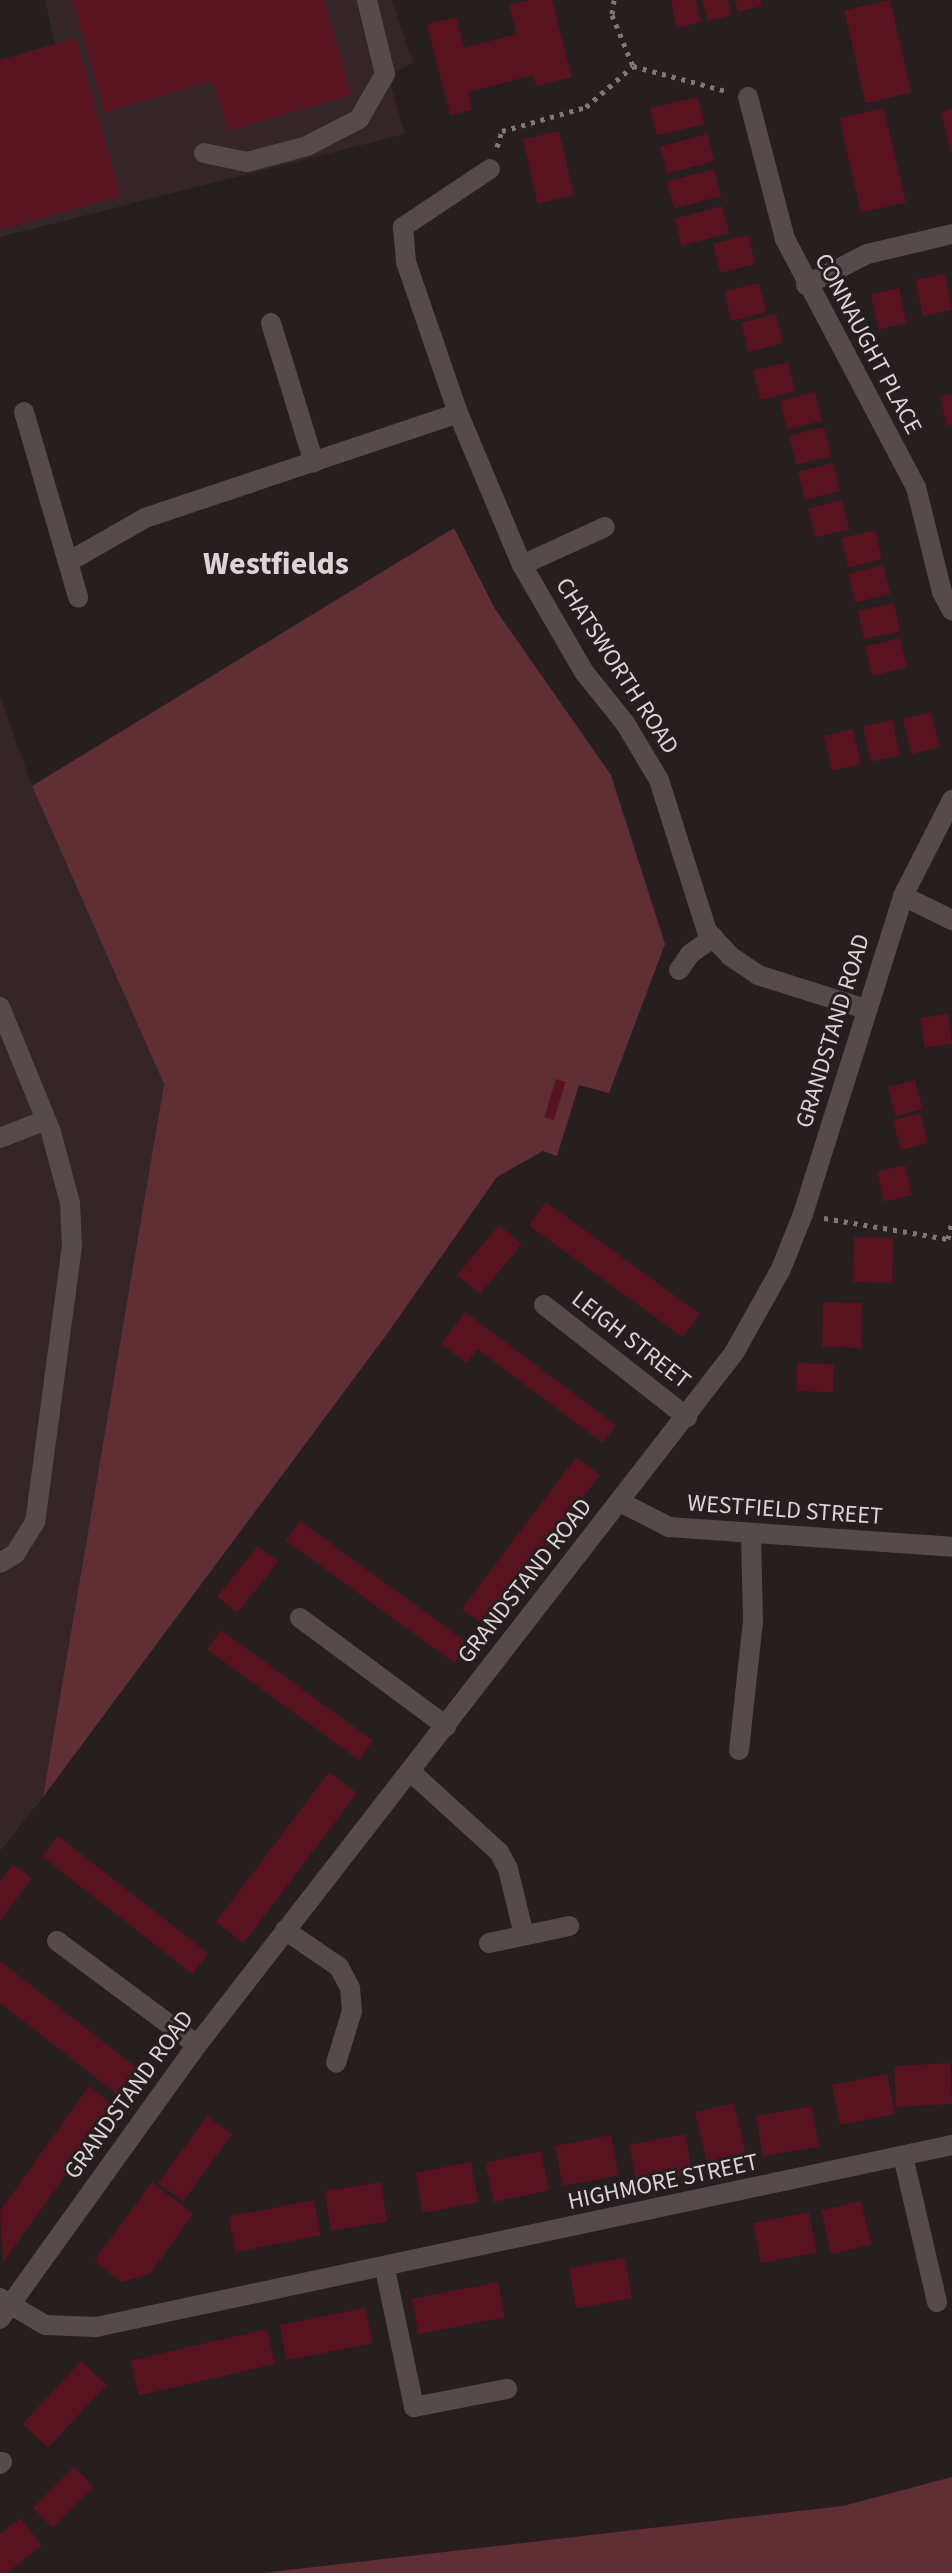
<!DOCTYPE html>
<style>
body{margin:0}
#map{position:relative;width:952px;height:2573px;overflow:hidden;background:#271e1f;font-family:"Source Sans 3",sans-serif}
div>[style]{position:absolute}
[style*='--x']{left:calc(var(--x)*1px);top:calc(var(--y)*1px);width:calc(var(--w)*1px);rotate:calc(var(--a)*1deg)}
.built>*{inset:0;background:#342628}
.green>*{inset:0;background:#5f2f35}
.building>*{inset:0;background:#581321;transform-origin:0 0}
.path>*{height:5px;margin-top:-2.5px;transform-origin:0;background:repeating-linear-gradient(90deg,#7f7879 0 4px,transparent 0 10px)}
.minor>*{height:20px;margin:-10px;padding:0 10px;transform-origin:10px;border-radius:10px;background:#554b4c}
span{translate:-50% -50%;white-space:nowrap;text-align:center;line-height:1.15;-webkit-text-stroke:6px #271e1f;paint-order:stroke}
.street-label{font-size:24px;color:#dbd5d6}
.district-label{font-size:32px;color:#dbd5d6;font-weight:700}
</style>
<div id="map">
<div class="built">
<i style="clip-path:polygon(45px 0,392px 0,413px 63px,388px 75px,405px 134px,0 237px,0 60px,55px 44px)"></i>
<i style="clip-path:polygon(0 696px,32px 786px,164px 1084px,43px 1797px,0 1851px)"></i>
</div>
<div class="green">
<i style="clip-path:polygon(454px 528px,495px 609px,611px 775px,665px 944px,609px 1093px,579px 1085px,557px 1156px,543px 1151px,497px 1177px,387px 1334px,43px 1797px,164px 1084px,32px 786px)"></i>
<i style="clip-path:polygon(952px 2477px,952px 2573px,262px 2573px,843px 2506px)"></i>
</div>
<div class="building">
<i style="clip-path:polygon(72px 0,324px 0,352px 95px,228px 131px,213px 81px,105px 112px)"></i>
<i style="clip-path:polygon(530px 0,552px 0,572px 77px,536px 86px,534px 75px,468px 92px,472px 110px,450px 115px,427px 24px,456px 17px,464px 48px,517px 34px,509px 5px)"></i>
<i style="clip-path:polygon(671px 0,696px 0,701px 22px,677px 28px)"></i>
<i style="clip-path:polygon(702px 0,728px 0,732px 15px,708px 21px)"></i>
<i style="clip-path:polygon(735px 0,761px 0,762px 6px,738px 12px)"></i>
<i style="left:890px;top:0;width:95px;height:47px;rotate:77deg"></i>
<i style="clip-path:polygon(76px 38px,121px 196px,0 230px,0 60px)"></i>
<i style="left:698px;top:97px;width:28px;height:49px;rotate:77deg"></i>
<i style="left:884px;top:108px;width:97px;height:46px;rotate:77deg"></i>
<i style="clip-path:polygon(952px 109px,952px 152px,951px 152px,941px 112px)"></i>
<i style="left:559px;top:131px;width:66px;height:37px;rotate:77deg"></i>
<i style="left:707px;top:134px;width:28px;height:49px;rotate:75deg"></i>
<i style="left:714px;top:169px;width:28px;height:49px;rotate:75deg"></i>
<i style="left:722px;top:206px;width:28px;height:49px;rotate:75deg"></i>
<i style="left:748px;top:235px;width:30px;height:36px;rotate:76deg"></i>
<i style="left:945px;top:274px;width:37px;height:30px;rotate:79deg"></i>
<i style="left:759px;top:283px;width:30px;height:36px;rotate:76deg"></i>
<i style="left:899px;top:288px;width:36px;height:29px;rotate:77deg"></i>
<i style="left:776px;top:314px;width:30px;height:36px;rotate:76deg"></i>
<i style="left:788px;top:362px;width:30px;height:36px;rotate:76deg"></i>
<i style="left:815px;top:392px;width:30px;height:36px;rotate:76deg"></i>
<i style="clip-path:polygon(952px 394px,952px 424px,947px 426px,940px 397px)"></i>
<i style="left:824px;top:427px;width:30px;height:36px;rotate:76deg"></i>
<i style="left:833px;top:463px;width:29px;height:36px;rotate:76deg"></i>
<i style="left:842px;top:500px;width:30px;height:35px;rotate:76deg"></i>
<i style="left:875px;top:530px;width:30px;height:35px;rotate:76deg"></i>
<i style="left:883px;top:565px;width:30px;height:36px;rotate:76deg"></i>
<i style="left:894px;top:603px;width:29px;height:37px;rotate:78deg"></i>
<i style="left:900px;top:638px;width:30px;height:36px;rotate:76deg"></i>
<i style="left:931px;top:712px;width:36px;height:29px;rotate:76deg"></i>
<i style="left:892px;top:720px;width:36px;height:30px;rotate:77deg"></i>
<i style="left:853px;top:729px;width:36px;height:30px;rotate:77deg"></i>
<i style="left:948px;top:1014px;width:30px;height:28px;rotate:82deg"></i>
<i style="left:556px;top:1079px;width:10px;height:40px;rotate:17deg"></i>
<i style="left:915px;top:1080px;width:30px;height:28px;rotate:75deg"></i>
<i style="left:920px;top:1113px;width:31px;height:28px;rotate:75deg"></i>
<i style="left:905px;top:1165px;width:31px;height:29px;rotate:77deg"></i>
<i style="left:546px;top:1202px;width:190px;height:29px;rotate:36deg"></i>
<i style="left:499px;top:1225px;width:30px;height:65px;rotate:40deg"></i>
<i style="left:854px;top:1237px;width:39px;height:45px;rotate:1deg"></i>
<i style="left:823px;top:1302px;width:39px;height:45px;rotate:1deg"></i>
<i style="clip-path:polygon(465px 1312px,616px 1425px,603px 1443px,477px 1349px,467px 1363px,441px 1344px)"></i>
<i style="left:797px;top:1363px;width:37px;height:28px;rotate:2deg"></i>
<i style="left:576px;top:1457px;width:30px;height:190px;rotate:37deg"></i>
<i style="left:300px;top:1521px;width:208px;height:24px;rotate:36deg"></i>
<i style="left:258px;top:1546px;width:26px;height:65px;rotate:39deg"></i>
<i style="left:221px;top:1630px;width:188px;height:24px;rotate:36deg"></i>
<i style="left:329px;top:1772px;width:35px;height:188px;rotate:37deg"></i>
<i style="left:58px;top:1836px;width:191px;height:26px;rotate:38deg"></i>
<i style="clip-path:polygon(13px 1864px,32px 1878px,0 1921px,0 1881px)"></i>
<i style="left:0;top:1961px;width:174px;height:33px;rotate:38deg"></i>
<i style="left:950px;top:2063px;width:41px;height:56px;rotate:87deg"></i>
<i style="left:887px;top:2074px;width:41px;height:56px;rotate:79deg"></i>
<i style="clip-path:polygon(89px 2086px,115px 2106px,3px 2263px,0 2211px)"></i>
<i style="left:734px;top:2103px;width:57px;height:40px;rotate:77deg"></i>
<i style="left:812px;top:2106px;width:41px;height:57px;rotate:80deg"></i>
<i style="left:207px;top:2116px;width:31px;height:83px;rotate:36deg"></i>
<i style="left:685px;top:2134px;width:41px;height:57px;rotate:79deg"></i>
<i style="left:611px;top:2135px;width:41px;height:57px;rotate:79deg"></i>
<i style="left:541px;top:2151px;width:40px;height:57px;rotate:78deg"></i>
<i style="left:471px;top:2162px;width:41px;height:57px;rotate:79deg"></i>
<i style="clip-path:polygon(152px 2182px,193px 2214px,150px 2274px,121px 2282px,94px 2261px)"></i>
<i style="left:381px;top:2182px;width:40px;height:57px;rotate:81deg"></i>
<i style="left:314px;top:2200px;width:36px;height:87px;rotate:79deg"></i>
<i style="left:861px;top:2201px;width:45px;height:41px;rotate:77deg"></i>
<i style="left:809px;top:2212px;width:41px;height:57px;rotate:79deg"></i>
<i style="left:625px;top:2258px;width:41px;height:57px;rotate:80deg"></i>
<i style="left:498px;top:2282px;width:36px;height:88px;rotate:79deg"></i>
<i style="left:366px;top:2308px;width:36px;height:88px;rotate:79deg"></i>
<i style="left:267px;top:2329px;width:36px;height:140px;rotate:77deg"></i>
<i style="left:81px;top:2361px;width:35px;height:86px;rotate:43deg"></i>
<i style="left:74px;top:2467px;width:28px;height:58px;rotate:45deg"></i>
<i style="clip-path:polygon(20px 2518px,42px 2545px,7px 2573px,0 2573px,0 2534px)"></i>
</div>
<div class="path">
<i style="--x:614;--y:0;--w:15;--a:98"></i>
<i style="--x:612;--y:15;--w:55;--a:67.6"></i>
<i style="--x:633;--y:66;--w:96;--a:15"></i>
<i style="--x:497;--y:147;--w:17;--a:-73"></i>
<i style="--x:502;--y:131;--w:87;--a:-15.9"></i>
<i style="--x:586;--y:107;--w:62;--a:-41.1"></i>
<i style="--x:824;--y:1218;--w:126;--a:9.6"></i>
<i style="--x:948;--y:1239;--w:18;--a:-77"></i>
</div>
<div class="minor">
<i style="--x:748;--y:97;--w:147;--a:75.4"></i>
<i style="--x:785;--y:239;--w:280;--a:62.2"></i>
<i style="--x:916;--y:487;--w:108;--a:76.1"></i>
<i style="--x:942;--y:592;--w:21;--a:62"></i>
<i style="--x:204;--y:153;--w:44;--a:11.8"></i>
<i style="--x:247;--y:162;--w:62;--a:-14.9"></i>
<i style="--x:307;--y:146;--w:59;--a:-27.4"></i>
<i style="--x:359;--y:119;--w:52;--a:-60"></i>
<i style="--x:385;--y:74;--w:76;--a:-103.7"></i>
<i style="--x:490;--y:169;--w:105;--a:146.3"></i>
<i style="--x:403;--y:227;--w:35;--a:85"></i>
<i style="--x:406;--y:262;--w:160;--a:71"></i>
<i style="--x:458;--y:413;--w:165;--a:67.2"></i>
<i style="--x:522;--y:565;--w:124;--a:59.9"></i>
<i style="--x:584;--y:672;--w:65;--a:51.2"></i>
<i style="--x:625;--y:723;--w:66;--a:59.2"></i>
<i style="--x:659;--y:780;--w:158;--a:72.4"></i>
<i style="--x:707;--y:931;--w:34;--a:47"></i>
<i style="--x:730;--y:956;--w:34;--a:34"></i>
<i style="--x:758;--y:975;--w:112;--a:17.6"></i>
<i style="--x:806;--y:285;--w:68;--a:-26.9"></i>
<i style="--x:867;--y:254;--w:87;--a:-13.2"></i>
<i style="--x:271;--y:323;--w:146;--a:72.9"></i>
<i style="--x:24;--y:412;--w:156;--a:73.7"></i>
<i style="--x:68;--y:562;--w:89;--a:-29.7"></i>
<i style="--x:145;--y:518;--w:330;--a:-18.5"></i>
<i style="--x:68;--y:562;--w:37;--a:74"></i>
<i style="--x:522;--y:565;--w:91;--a:-24.6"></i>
<i style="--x:903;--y:896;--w:55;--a:26.1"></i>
<i style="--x:679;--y:970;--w:19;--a:-55"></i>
<i style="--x:690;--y:954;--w:29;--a:-35"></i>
<i style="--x:0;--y:1007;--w:135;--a:67.8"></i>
<i style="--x:51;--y:1132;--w:73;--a:75"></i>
<i style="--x:70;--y:1203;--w:43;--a:87.3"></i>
<i style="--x:72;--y:1246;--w:278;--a:97.6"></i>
<i style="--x:35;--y:1522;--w:38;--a:122"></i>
<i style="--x:15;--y:1554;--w:17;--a:149"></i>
<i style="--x:0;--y:1138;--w:49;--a:-21.4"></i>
<i style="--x:544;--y:1305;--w:182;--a:38.1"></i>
<i style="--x:620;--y:1502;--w:55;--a:27"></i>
<i style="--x:669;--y:1527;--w:284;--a:4"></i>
<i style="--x:300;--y:1618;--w:182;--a:36.5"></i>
<i style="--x:739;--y:1750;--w:129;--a:-83.8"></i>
<i style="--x:753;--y:1622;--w:85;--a:-91.3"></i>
<i style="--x:411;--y:1772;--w:119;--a:42.3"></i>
<i style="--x:499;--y:1852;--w:19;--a:62"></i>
<i style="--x:508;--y:1869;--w:68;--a:76.4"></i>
<i style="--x:285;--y:1930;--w:65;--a:34.4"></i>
<i style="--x:339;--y:1967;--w:24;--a:62"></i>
<i style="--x:350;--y:1988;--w:23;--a:85"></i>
<i style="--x:352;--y:2011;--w:54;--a:107.1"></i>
<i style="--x:57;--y:1941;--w:174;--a:36.6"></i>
<i style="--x:489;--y:1943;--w:82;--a:-12"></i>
<i style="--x:903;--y:2156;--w:150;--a:76.9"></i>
<i style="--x:385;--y:2269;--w:141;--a:78.1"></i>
<i style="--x:414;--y:2407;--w:95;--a:-11"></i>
<i style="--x:0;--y:2298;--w:52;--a:31"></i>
<i style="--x:45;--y:2325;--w:51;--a:2.2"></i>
<i style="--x:96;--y:2327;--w:875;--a:-12"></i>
<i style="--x:0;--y:2319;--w:337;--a:-54.3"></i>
<i style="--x:197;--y:2045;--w:876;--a:-52.19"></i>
<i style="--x:734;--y:1353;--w:96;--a:-60.8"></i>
<i style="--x:781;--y:1269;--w:59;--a:-68.2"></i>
<i style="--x:803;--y:1214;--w:333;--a:-72.5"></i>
<i style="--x:903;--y:896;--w:108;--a:-63"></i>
<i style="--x:0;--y:2464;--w:3;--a:-45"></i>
</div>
<div class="street-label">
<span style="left:868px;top:344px;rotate:62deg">CONNAUGHT PLACE</span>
<span style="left:617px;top:666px;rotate:57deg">CHATSWORTH ROAD</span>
<span style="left:833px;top:1031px;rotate:-73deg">GRANDSTAND ROAD</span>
<span style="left:631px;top:1340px;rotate:38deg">LEIGH STREET</span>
<span style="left:785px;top:1510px;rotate:4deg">WESTFIELD STREET</span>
<span style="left:525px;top:1581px;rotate:-52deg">GRANDSTAND ROAD</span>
<span style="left:129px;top:2095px;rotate:-54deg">GRANDSTAND ROAD</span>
<span style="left:663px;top:2182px;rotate:-12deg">HIGHMORE STREET</span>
</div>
<div class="district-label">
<span style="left:276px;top:564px">Westfields</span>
</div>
</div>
